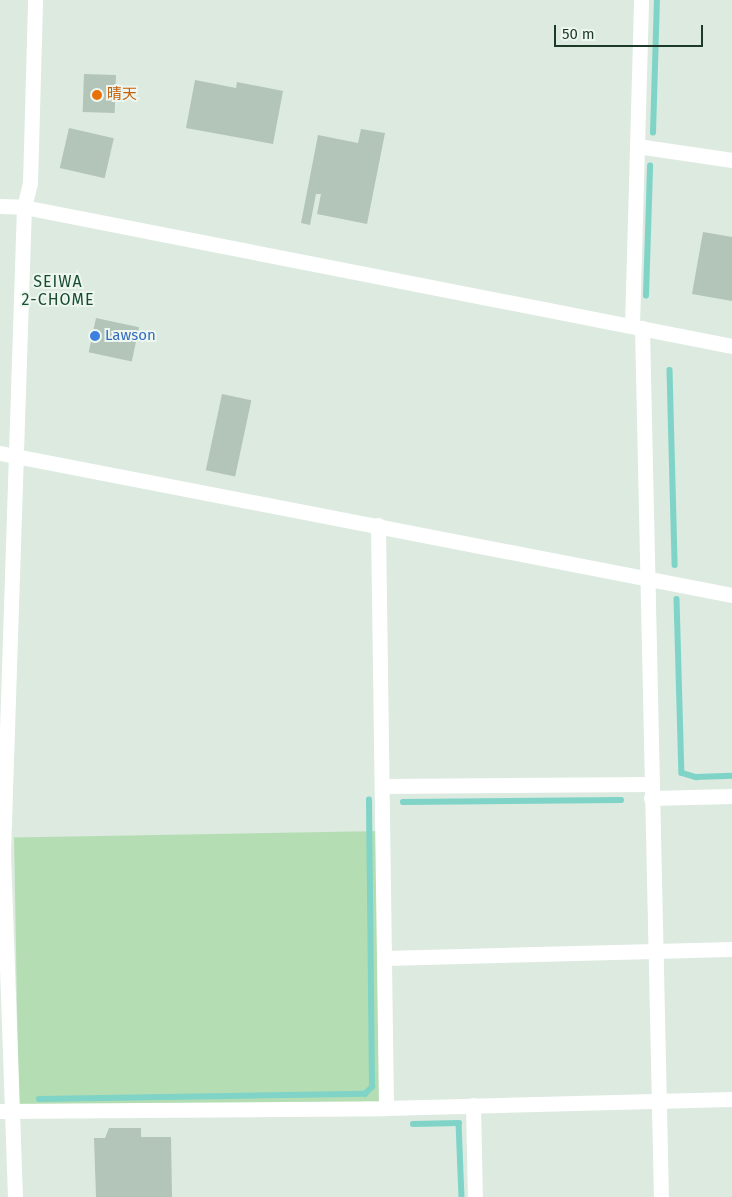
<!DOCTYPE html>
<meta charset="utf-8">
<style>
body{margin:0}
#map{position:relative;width:732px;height:1197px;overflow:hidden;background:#dceae0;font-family:"Fira Sans","Noto Sans JP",sans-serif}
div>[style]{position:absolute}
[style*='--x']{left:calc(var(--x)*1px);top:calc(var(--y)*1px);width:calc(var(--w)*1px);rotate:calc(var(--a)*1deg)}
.green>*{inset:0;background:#b5ddb3;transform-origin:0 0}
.stream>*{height:5.5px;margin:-2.75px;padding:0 2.75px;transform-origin:2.75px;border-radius:2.75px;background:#7fd4c7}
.building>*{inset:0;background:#b2c5b8;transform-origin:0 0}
.minor>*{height:15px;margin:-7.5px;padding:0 7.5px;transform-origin:7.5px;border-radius:7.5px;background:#fff}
.dots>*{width:14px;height:14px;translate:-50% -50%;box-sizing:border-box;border:2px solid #edf7ef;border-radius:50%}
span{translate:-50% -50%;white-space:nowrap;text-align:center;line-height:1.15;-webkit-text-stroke:4px #edf7ef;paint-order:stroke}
.food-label{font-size:15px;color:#c56008}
.left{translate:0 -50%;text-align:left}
.shop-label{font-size:15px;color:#366cbe}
.neighbourhood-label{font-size:16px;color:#184d30;letter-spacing:1px}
.scale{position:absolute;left:554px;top:25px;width:149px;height:22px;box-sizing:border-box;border:2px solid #1d3a29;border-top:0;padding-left:6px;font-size:15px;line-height:18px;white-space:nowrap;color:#1d3a29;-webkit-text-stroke:4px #edf7ef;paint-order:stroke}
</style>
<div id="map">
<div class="green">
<i style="left:383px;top:831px;width:277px;height:369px;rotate:89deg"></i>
</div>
<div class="stream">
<i style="--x:653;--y:133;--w:132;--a:-88.3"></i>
<i style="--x:646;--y:296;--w:130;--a:-88.2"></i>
<i style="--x:670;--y:370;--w:195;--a:88.5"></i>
<i style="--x:677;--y:599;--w:174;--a:88.4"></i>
<i style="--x:682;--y:773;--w:15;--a:16"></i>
<i style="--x:696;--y:777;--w:36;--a:-2"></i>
<i style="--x:403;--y:802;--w:218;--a:-0.5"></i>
<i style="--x:39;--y:1099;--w:326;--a:-0.9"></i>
<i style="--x:365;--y:1094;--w:10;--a:-45"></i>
<i style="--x:372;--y:1087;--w:287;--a:-90.6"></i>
<i style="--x:413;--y:1124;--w:46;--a:-1.2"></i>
<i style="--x:459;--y:1123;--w:74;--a:87.7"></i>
</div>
<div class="building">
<i style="left:84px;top:74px;width:32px;height:38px;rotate:2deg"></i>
<i style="clip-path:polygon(195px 80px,236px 88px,237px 82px,283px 91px,273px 144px,186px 128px)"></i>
<i style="left:69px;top:128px;width:46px;height:41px;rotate:13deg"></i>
<i style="clip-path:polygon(361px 129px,385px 133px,367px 224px,317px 214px,321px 194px,316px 194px,310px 225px,301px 223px,318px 135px,358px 143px)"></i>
<i style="clip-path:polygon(703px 232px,732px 237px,732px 301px,692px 294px)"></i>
<i style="left:96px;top:318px;width:44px;height:35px;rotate:12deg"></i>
<i style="left:222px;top:394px;width:30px;height:78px;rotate:12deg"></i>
<i style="clip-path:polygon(109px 1128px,141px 1128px,141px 1137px,171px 1137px,172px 1197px,96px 1197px,94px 1138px,105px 1138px)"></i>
</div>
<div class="minor">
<i style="--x:637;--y:146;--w:96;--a:8.4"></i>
<i style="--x:0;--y:206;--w:24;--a:2"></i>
<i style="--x:24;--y:207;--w:722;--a:11.11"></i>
<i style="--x:632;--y:326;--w:326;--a:-88.4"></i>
<i style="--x:642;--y:328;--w:869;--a:88.75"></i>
<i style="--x:0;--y:453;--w:746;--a:10.98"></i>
<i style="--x:378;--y:525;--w:583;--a:89.21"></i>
<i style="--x:382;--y:786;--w:269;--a:-0.4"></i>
<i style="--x:651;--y:798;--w:81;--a:-1.4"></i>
<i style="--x:384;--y:958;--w:348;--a:-1.5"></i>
<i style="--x:473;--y:1105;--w:92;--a:88.8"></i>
<i style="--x:0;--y:1111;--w:386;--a:-0.4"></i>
<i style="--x:386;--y:1108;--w:346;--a:-1.5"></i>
<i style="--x:15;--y:1197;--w:344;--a:-92"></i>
<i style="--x:3;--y:853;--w:646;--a:-88.14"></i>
<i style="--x:24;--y:207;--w:25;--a:-76"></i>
<i style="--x:30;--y:183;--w:183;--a:-88.4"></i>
</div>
<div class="dots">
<i style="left:97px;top:95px;background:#e8710a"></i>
<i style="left:95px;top:336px;background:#3f7fe0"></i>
</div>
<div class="food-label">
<span class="left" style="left:107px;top:95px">晴天</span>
</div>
<div class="shop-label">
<span class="left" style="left:105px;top:336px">Lawson</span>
</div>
<div class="neighbourhood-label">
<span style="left:58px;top:291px">SEIWA<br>2-CHOME</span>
</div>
<div class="scale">50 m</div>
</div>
